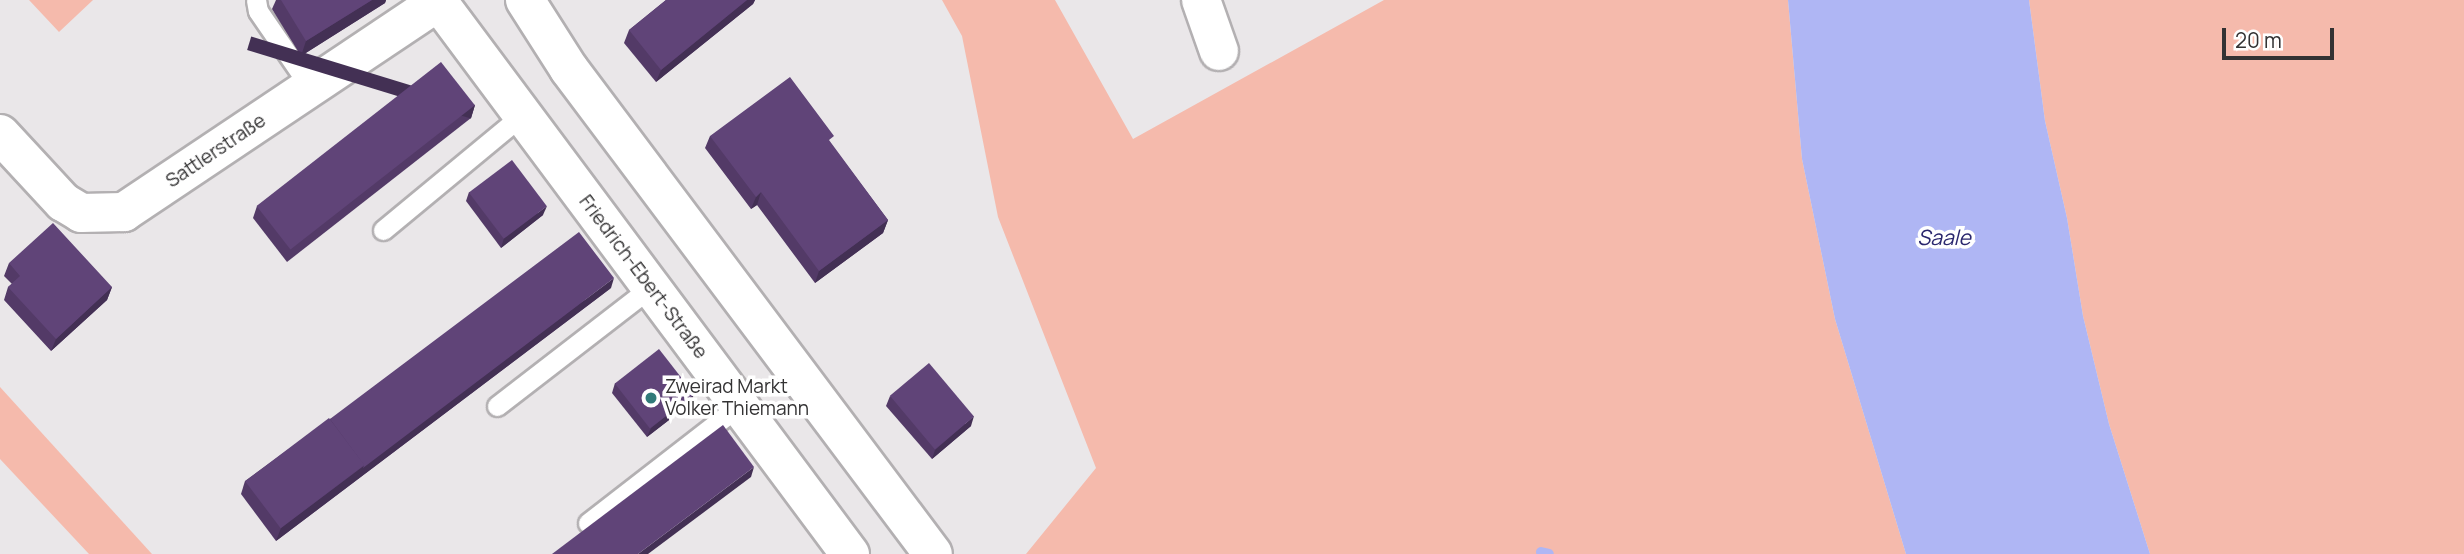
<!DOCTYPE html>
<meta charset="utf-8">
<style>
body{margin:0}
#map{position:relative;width:2464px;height:554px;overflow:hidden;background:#eae7e9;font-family:Manrope,sans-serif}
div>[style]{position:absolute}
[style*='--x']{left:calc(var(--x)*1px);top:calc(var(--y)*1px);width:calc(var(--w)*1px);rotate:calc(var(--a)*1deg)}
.green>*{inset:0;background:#f5baac}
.water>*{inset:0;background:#afb6f4}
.stream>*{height:10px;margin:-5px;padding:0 5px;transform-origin:5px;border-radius:5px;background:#afb6f4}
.roads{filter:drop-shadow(2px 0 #b3b0b2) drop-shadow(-2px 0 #b3b0b2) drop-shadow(0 2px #b3b0b2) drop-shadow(0 -2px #b3b0b2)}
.lane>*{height:19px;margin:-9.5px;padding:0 9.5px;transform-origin:9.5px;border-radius:9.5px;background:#fff}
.street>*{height:38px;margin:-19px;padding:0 19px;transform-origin:19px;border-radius:19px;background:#fff}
.secondary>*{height:38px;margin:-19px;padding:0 19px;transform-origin:19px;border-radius:19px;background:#fff}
.wall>*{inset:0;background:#533a67}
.shaded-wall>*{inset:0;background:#433054;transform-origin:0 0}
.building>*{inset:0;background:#604478;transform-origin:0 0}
.dots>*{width:19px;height:19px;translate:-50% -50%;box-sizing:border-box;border:4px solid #fff;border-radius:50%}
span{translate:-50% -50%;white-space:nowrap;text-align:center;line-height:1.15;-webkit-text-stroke:7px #fff;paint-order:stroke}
.street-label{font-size:19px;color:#333233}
.poi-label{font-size:19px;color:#333233}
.left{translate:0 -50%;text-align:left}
.water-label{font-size:21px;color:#2a276e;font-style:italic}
.scale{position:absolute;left:2222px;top:28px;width:112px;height:32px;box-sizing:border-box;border:4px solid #333233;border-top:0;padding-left:9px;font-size:21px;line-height:24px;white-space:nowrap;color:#333233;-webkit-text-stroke:5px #fff;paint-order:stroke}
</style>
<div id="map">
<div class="green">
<i style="clip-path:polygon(29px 0,93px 0,59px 32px)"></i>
<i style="clip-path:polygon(942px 0,1055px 0,1133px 139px,1384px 0,1788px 0,1802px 159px,1835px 319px,1906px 554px,1026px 554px,1096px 468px,998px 217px,962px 36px)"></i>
<i style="clip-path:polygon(2029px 0,2464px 0,2464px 554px,2150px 554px,2109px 424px,2083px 316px,2067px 218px,2045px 121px)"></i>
<i style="clip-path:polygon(0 387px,152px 554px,89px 554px,0 459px)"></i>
</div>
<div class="water">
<i style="clip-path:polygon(1788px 0,2029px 0,2045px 121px,2067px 218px,2083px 316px,2109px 424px,2150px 554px,1906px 554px,1835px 319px,1802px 159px)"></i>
</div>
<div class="stream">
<i style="--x:1541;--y:552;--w:8;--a:14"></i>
</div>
<div class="roads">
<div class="lane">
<i style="--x:256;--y:0;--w:11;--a:80"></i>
<i style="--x:258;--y:11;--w:93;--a:55.5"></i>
<i style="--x:383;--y:230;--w:180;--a:-39.6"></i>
<i style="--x:497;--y:406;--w:195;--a:-37.7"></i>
<i style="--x:588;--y:523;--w:191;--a:-37.8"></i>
</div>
<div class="street">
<i style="--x:1201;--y:0;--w:54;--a:70.6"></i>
<i style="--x:0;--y:134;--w:93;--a:47.2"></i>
<i style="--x:63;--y:202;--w:21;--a:31"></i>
<i style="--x:81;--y:213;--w:43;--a:-1.3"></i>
<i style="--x:124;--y:212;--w:378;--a:-33.8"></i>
</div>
<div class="secondary">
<i style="--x:437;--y:0;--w:691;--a:53.3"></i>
<i style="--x:525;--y:0;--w:82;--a:57.5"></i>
<i style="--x:569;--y:69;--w:606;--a:53.11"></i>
</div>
</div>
<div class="wall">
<i style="clip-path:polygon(276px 0,386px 0,385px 3px,301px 56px,272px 9px)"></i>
<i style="clip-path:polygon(666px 0,755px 0,753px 4px,656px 82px,624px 43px,629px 30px)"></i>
<i style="clip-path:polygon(475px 105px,471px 118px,287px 262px,253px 218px,257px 206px)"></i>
<i style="clip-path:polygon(710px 136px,831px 144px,888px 220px,883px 233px,815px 283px,757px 205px,751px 209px,705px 148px)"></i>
<i style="clip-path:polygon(469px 192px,543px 215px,501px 248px,466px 201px)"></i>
<i style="clip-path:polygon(9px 263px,112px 287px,107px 300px,51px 351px,4px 300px,8px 287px,12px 284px,4px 276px)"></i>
<i style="clip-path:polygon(611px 288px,276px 541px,241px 494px,245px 481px,330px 419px)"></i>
<i style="clip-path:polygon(615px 383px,691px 403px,647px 437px,612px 393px)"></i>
<i style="clip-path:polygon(890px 396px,971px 426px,932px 459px,886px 406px)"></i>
</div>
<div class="shaded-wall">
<i style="clip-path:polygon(372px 0,386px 0,385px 3px,301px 56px,306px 41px)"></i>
<i style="clip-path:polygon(747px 0,755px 0,753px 4px,656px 82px,661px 70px)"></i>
<i style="left:475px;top:105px;width:14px;height:234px;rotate:107deg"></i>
<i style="clip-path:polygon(761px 192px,757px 205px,751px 209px,756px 197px)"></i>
<i style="clip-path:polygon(547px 206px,543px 215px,501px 248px,504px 238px)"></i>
<i style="clip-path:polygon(888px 220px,883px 233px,815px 283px,819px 271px)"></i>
<i style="clip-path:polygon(614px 278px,611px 288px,276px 541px,281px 528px)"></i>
<i style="clip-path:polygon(112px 287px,107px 300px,51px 351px,56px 339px)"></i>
<i style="clip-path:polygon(694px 394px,691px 403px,647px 437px,651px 428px)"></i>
<i style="clip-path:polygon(974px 416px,971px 426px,932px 459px,935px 450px)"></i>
<i style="clip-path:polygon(754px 467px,751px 477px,648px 554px,638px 554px)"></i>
</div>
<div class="building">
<i style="clip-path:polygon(281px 0,372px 0,306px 41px)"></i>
<i style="clip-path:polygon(666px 0,747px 0,661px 70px,629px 30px)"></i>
<i style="left:441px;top:62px;width:55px;height:234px;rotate:52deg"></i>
<i style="clip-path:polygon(790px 77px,834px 136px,829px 140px,888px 220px,819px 271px,761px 192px,756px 197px,710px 136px)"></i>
<i style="left:512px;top:160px;width:58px;height:54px;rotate:53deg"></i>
<i style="clip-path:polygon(53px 223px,112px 287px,56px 339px,8px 287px,20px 276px,9px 263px)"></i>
<i style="clip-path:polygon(579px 232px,614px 278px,363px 468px,364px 465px,330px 419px)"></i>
<i style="left:659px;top:349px;width:57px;height:56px;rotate:52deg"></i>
<i style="left:929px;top:363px;width:70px;height:51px;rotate:50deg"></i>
<i style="left:329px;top:418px;width:59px;height:105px;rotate:53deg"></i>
<i style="clip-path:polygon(723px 425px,754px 467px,638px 554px,552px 554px)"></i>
</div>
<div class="dots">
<i style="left:651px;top:398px;background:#317a79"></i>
</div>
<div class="street-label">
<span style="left:216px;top:151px;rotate:-34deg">Sattlerstraße</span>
<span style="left:643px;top:277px;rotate:53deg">Friedrich-Ebert-Straße</span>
</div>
<div class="poi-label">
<span class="left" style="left:665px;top:398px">Zweirad Markt<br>Volker Thiemann</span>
</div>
<div class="water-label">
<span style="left:1944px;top:237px">Saale</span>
</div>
<div class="scale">20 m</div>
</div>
